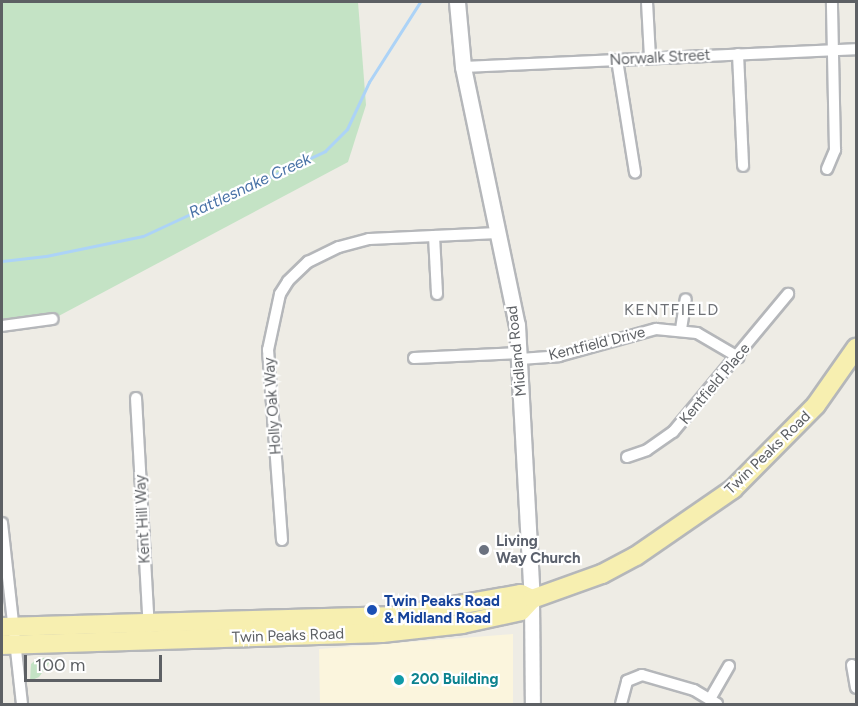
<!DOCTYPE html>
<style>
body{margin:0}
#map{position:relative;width:858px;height:706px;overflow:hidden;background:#eeece5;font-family:Figtree,sans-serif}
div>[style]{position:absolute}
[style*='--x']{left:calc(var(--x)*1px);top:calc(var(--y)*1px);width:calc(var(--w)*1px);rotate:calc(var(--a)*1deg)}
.commercial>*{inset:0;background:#fbf5dd}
.green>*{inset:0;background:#c4e3c5}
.stream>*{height:3px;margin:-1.5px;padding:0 1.5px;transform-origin:1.5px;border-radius:1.5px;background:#acd3f7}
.roads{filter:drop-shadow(2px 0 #b5b7ba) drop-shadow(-2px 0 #b5b7ba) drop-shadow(0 2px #b5b7ba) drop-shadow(0 -2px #b5b7ba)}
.minor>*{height:10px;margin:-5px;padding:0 5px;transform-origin:5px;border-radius:5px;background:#fff}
.tertiary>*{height:14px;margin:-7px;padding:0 7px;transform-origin:7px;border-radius:7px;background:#fff}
.secondary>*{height:15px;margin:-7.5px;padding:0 7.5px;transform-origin:7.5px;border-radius:7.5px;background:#fff}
.primary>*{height:18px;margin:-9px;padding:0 9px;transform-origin:9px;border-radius:9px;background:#f7efb0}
.dots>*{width:16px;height:16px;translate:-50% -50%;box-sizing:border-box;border:3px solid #fff;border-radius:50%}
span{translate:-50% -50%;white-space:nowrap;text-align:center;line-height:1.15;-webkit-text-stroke:4.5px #fff;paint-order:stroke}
.street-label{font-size:15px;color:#5d6064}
.worship-label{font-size:15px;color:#5b616d;font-weight:700}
.left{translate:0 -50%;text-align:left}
.transit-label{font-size:15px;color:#164399;font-weight:700}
.culture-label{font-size:15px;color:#0d838f;font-weight:700}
.water-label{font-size:16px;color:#4a73a7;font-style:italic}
.neighbourhood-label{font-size:16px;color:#6e7176;letter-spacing:1.5px}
.frame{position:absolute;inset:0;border:3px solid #5d6064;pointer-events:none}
.scale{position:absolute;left:24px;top:655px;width:138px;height:27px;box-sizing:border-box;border:3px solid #5d6064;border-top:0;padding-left:8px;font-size:18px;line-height:21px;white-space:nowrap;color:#5d6064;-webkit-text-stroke:4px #fff;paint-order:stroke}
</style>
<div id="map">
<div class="commercial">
<i style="clip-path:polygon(513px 634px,513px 704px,320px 704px,319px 649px)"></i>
</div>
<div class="green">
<i style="clip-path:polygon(2px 2px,358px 2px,366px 105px,348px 162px,53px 319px,2px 322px)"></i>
<i style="clip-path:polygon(38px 658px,53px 658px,39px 677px,30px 681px,31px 664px)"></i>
</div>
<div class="stream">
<i style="--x:2;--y:261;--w:44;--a:-6.5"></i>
<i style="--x:46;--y:256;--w:99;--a:-11.7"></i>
<i style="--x:143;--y:236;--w:201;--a:-25"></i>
<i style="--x:325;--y:151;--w:31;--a:-45"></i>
<i style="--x:347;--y:129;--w:52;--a:-64.9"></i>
<i style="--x:369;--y:82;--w:95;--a:-57.5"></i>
</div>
<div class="roads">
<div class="minor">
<i style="--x:647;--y:2;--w:56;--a:86.9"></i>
<i style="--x:738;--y:54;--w:112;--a:87.4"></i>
<i style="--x:617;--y:60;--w:114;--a:80.9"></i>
<i style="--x:463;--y:67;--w:393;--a:-2.6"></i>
<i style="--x:827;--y:169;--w:21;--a:-67"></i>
<i style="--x:835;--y:150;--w:148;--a:-91.2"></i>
<i style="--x:434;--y:236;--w:58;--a:87"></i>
<i style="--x:2;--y:326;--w:51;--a:-7.8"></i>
<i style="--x:681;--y:329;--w:30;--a:-81"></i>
<i style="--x:414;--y:358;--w:106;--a:-2.7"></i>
<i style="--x:520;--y:359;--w:39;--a:-4"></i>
<i style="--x:559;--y:356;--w:101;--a:-15.6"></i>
<i style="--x:656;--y:329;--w:41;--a:5.6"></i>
<i style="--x:697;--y:333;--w:48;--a:30.3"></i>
<i style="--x:136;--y:398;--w:230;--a:86.8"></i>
<i style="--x:627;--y:457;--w:21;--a:-19"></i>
<i style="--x:647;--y:450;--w:32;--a:-35"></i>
<i style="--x:673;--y:432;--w:180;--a:-50.2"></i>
<i style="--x:2;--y:523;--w:182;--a:83.7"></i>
<i style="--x:282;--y:540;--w:191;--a:-94.2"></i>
<i style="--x:268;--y:350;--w:57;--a:-77.9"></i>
<i style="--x:280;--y:294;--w:15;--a:-58"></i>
<i style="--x:288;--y:281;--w:28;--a:-44"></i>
<i style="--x:308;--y:262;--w:34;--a:-26"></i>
<i style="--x:339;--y:247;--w:31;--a:-15"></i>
<i style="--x:369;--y:239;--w:129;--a:-2.7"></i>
<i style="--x:852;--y:665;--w:23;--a:80"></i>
<i style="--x:710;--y:699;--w:38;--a:-60"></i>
<i style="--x:621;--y:704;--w:24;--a:-75"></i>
<i style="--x:627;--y:681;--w:16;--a:-22"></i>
<i style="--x:642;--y:675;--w:54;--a:16.1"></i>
<i style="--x:694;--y:690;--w:27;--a:31"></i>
</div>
<div class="tertiary">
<i style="--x:532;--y:599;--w:105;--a:89.5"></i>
</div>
<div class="secondary">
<i style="--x:457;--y:2;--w:65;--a:84.7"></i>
<i style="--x:463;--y:67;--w:264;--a:78.2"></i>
<i style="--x:517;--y:325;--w:274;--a:86.9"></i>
</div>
<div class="primary">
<i style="--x:2;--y:627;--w:394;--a:-1.6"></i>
<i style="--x:396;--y:616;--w:127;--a:-10"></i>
<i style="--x:521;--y:594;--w:12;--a:24"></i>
<i style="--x:2;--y:645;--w:380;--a:-1.8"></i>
<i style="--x:382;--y:633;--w:81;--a:-6.4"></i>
<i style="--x:462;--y:624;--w:60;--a:-12.4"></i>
<i style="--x:521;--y:611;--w:16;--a:-47"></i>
<i style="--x:532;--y:599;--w:74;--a:-19.7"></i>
<i style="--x:602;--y:574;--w:38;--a:-28"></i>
<i style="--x:636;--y:556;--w:118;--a:-34.6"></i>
<i style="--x:733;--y:489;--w:118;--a:-45.3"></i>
<i style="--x:816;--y:405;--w:70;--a:-54.9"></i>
</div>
</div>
<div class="dots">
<i style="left:484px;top:550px;background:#6b7280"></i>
<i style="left:372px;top:610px;background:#1a4fb4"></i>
<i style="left:399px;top:680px;background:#0f9aa8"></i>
</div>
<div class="street-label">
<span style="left:660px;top:58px;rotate:-3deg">Norwalk Street</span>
<span style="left:597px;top:344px;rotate:-14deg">Kentfield Drive</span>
<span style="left:517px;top:351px;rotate:-96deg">Midland Road</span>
<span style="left:715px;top:384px;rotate:-50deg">Kentfield Place</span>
<span style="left:273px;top:406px;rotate:-94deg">Holly Oak Way</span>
<span style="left:768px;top:453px;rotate:-44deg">Twin Peaks Road</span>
<span style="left:143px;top:519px;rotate:-93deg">Kent Hill Way</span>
<span style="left:288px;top:636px;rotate:-2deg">Twin Peaks Road</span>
</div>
<div class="worship-label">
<span class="left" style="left:496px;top:550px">Living<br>Way Church</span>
</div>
<div class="transit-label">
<span class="left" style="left:384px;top:610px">Twin Peaks Road<br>&amp; Midland Road</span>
</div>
<div class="culture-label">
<span class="left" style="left:411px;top:680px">200 Building</span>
</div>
<div class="water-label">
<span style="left:250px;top:186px;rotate:-25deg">Rattlesnake Creek</span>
</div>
<div class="neighbourhood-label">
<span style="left:672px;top:310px">KENTFIELD</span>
</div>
<div class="frame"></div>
<div class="scale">100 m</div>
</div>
